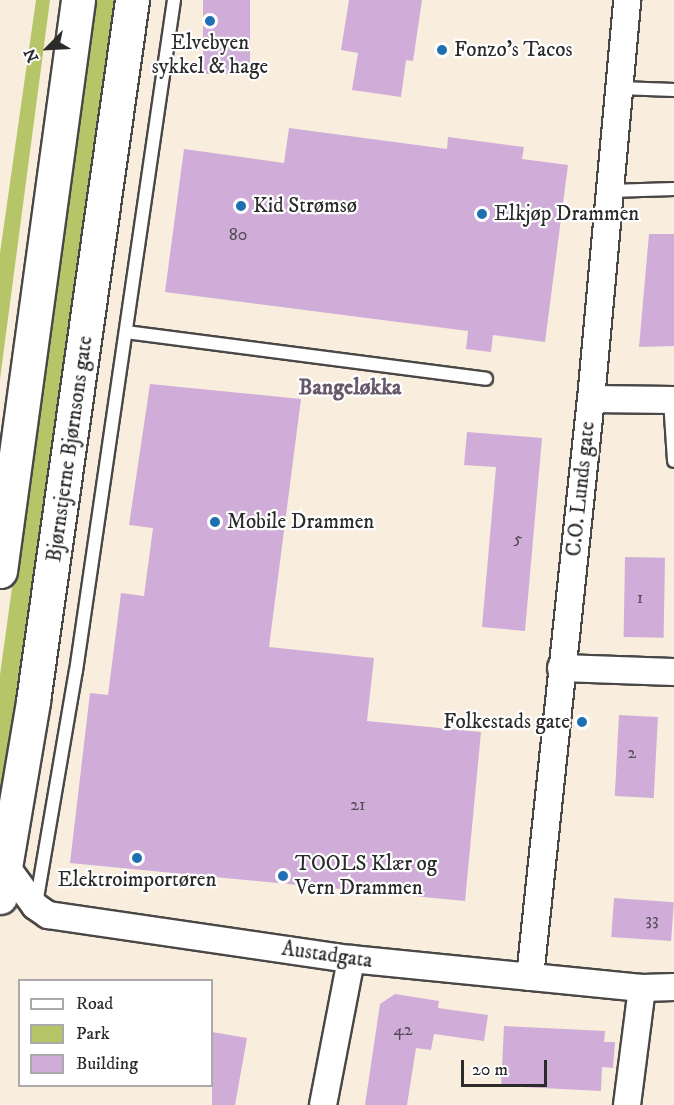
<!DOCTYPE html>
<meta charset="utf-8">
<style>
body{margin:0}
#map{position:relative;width:674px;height:1105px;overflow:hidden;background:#f9edde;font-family:"IM FELL DW Pica",serif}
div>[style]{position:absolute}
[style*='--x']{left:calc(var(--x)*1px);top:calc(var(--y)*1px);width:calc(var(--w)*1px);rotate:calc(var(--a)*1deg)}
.green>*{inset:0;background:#b5c568}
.building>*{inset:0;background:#d0add8;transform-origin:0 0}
.roads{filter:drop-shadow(2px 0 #4a4846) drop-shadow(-2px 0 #4a4846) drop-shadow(0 2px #4a4846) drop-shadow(0 -2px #4a4846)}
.lane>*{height:12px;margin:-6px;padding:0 6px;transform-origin:6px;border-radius:6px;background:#fff}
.street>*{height:26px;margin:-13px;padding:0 13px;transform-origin:13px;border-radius:13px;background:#fff}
.highway>*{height:33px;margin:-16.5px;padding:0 16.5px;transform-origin:16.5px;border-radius:16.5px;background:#fff}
.dots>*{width:16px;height:16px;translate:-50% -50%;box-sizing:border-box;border:3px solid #fff;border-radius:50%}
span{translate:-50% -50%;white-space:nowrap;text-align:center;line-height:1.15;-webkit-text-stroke:4.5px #fff;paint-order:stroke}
.number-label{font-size:18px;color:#544c56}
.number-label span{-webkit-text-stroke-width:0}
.poi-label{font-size:21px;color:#2b2b2b}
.left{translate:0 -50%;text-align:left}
.right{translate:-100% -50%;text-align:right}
.street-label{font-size:21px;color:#2b2b2b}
.neighbourhood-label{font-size:22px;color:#655868;font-weight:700}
.legend{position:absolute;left:18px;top:979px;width:195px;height:108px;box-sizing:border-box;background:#fff;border:2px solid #aaa;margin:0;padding:8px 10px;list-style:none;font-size:18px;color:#2b2b2b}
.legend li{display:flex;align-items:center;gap:12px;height:30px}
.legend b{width:30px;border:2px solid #aaa}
.north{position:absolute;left:18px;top:18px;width:60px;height:60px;-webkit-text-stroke:4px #fff;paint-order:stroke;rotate:246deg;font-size:16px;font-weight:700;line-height:24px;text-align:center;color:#2b2b2b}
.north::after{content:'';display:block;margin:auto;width:21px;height:27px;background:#2b2b2b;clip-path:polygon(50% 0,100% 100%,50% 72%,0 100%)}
.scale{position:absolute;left:461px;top:1060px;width:86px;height:27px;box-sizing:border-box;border:3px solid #2b2b2b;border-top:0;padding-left:8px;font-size:18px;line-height:21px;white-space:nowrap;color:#2b2b2b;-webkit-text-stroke:4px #fff;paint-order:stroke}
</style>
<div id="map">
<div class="green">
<i style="clip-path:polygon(36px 0,50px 0,0 379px,0 253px)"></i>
<i style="clip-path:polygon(93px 0,114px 0,0 823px,0 675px)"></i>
</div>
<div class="building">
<i style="left:203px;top:0;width:47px;height:74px"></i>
<i style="clip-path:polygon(349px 0,422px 0,413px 61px,406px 60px,401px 97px,352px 90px,358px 53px,341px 50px)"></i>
<i style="clip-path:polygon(289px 128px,447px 149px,448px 137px,524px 147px,522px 159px,568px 165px,545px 342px,493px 335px,491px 352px,466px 349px,468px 331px,165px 292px,184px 149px,284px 163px)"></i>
<i style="clip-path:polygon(649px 234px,674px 234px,674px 346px,639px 347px)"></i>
<i style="clip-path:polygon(150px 384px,301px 399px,269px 647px,374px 658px,367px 721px,481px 732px,465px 901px,70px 863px,90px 693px,108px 695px,121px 593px,144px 596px,153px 528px,129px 525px)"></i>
<i style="clip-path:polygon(467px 432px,542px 438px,525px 631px,482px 627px,496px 467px,464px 465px)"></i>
<i style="left:625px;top:557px;width:40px;height:80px;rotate:1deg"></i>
<i style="left:619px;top:715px;width:39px;height:81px;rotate:3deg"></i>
<i style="left:614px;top:898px;width:60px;height:39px;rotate:4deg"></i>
<i style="clip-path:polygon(395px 994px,439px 1001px,438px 1008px,488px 1015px,484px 1041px,434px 1034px,431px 1050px,416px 1048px,407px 1105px,365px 1105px,380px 1004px)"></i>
<i style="clip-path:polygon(504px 1026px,605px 1031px,604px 1042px,615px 1042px,613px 1068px,602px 1067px,601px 1091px,501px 1086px)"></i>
<i style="clip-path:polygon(212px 1032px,247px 1038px,235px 1105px,212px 1105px)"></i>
</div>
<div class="roads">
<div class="lane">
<i style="--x:619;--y:88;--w:55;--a:2.1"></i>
<i style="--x:610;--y:191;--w:64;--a:-1.8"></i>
<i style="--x:126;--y:332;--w:363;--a:7.4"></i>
<i style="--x:670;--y:400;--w:61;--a:86.2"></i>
<i style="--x:36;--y:904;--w:236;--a:-80.3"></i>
<i style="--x:76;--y:671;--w:678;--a:-81.69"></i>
</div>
<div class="street">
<i style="--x:591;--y:399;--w:83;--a:0.7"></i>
<i style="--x:561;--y:668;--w:113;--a:2"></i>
<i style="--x:5;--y:865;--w:51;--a:53.8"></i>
<i style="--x:35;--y:906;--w:16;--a:35"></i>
<i style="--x:48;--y:915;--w:306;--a:8.3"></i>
<i style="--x:351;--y:959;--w:292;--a:5.7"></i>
<i style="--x:642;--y:988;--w:32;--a:-2"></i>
<i style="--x:530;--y:977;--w:581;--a:-83.98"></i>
<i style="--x:591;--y:399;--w:401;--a:-84.8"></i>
<i style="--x:323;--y:1105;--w:149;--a:-79.1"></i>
<i style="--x:627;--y:1105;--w:118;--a:-82.7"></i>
</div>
<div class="highway">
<i style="--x:0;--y:571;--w:576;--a:-82.22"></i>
<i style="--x:0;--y:897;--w:199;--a:-80.4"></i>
<i style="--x:33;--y:701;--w:708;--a:-81.96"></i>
</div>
</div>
<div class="dots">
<i style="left:210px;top:21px;background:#1f6fb2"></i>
<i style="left:442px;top:50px;background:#1f6fb2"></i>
<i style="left:241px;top:206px;background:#1f6fb2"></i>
<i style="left:482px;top:214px;background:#1f6fb2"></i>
<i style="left:215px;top:522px;background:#1f6fb2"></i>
<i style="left:582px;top:722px;background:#1f6fb2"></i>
<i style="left:137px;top:858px;background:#1f6fb2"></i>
<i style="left:283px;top:876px;background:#1f6fb2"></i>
</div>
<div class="number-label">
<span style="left:238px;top:235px">80</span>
<span style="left:518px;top:539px">5</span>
<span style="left:640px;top:598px">1</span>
<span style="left:632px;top:753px">2</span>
<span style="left:358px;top:805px">21</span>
<span style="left:652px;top:920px">33</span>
<span style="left:403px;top:1030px">42</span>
</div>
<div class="poi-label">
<span style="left:210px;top:55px">Elvebyen<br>sykkel &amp; hage</span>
<span class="left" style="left:454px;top:50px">Fonzo's Tacos</span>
<span class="left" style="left:253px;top:206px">Kid Strømsø</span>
<span class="left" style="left:494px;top:214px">Elkjøp Drammen</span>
<span class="left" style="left:227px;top:522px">Mobile Drammen</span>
<span class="right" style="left:570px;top:722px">Folkestads gate</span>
<span class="left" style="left:295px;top:876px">TOOLS Klær og<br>Vern Drammen</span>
<span style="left:137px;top:880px">Elektroimportøren</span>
</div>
<div class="street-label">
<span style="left:70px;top:449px;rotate:-82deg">Bjørnstjerne Bjørnsons gate</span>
<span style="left:581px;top:489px;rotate:-84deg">C.O. Lunds gate</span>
<span style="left:327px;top:955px;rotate:8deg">Austadgata</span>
</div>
<div class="neighbourhood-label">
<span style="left:350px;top:388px">Bangeløkka</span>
</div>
<ul class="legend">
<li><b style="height:8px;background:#fff"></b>Road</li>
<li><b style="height:16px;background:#b5c568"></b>Park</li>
<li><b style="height:16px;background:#d0add8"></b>Building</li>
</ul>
<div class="north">N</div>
<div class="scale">20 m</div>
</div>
